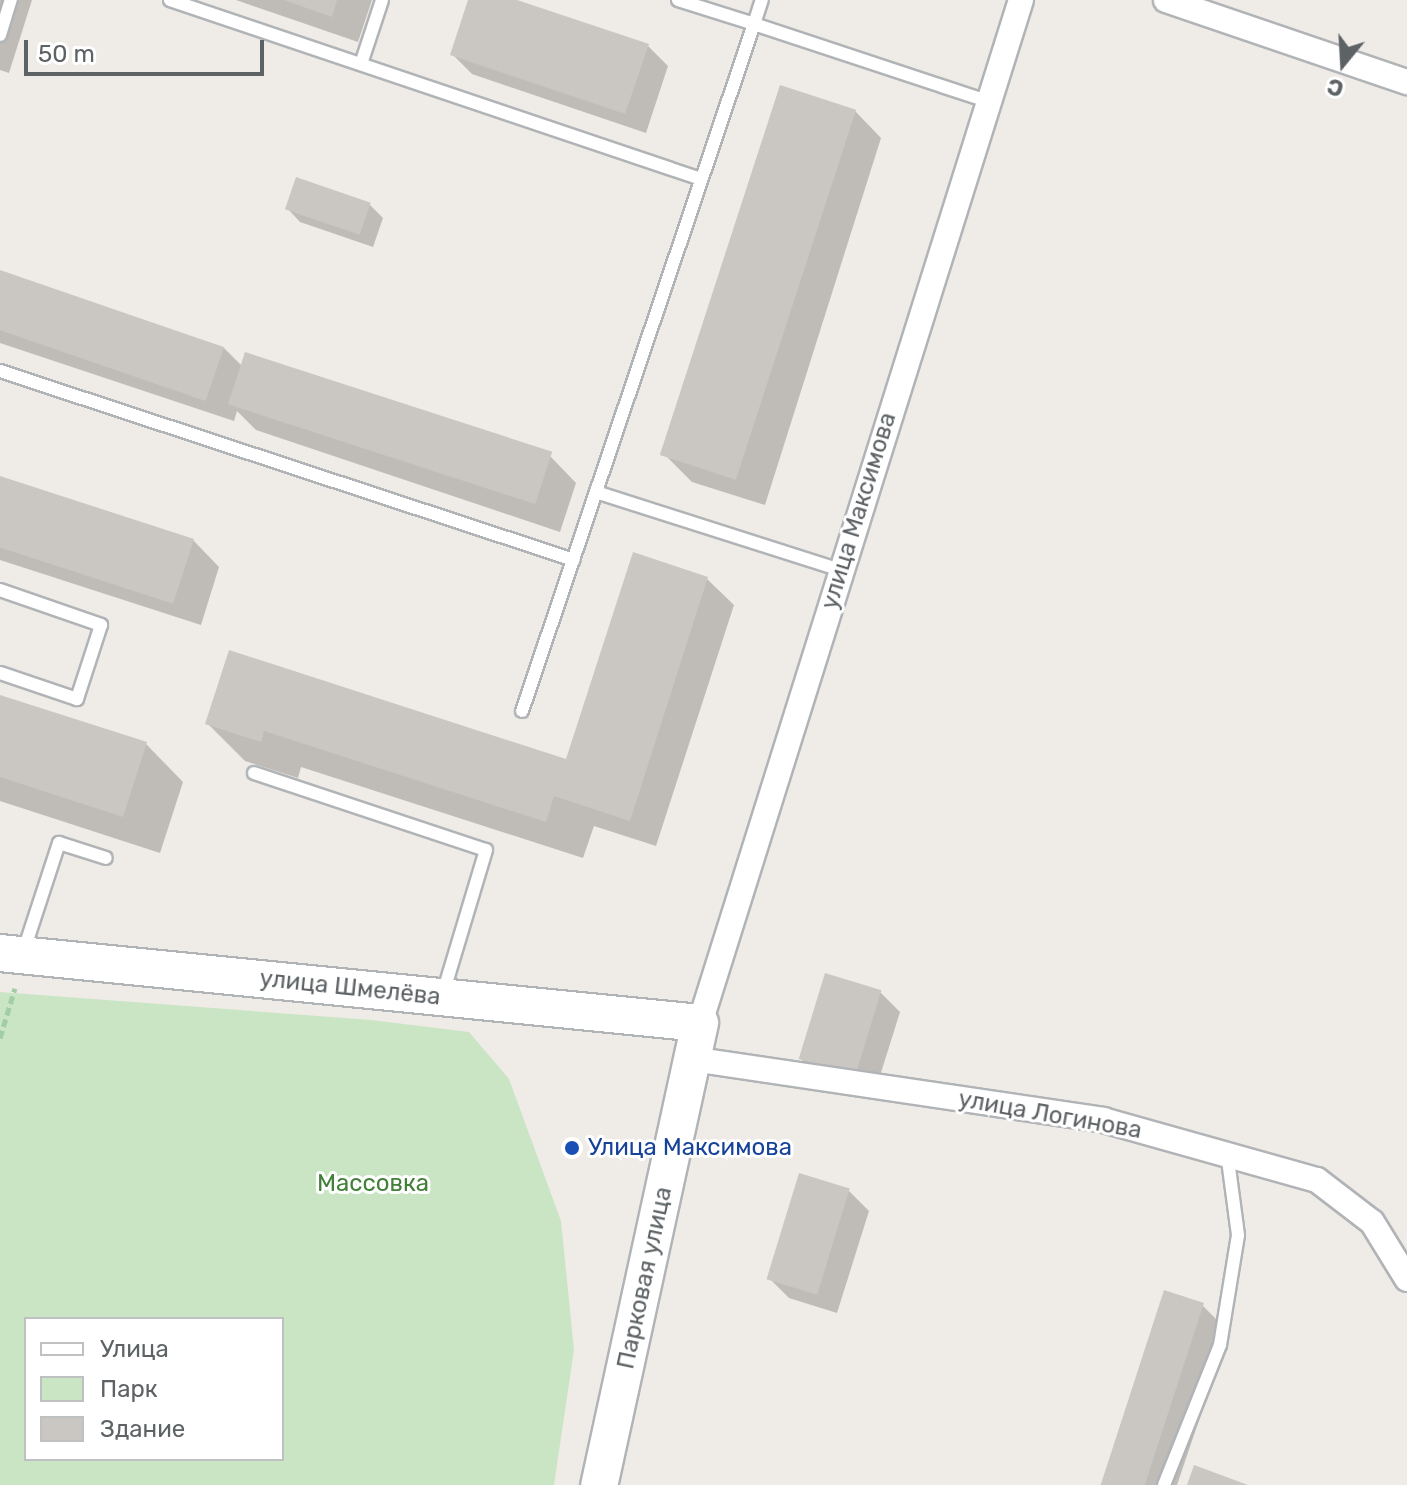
<!DOCTYPE html>
<meta charset="utf-8">
<style>
body{margin:0}
#map{position:relative;width:1407px;height:1485px;overflow:hidden;background:#efebe6;font-family:Rubik,sans-serif}
div>[style]{position:absolute}
[style*='--x']{left:calc(var(--x)*1px);top:calc(var(--y)*1px);width:calc(var(--w)*1px);rotate:calc(var(--a)*1deg)}
.green>*{inset:0;background:#cae5c4}
.shadow>*{inset:0;background:#0003}
.building>*{inset:0;background:#cac6c2;transform-origin:0 0}
.path>*{height:5px;margin-top:-2.5px;transform-origin:0;background:repeating-linear-gradient(90deg,#a2cda5 0 8px,transparent 0 12px)}
.roads{filter:drop-shadow(2px 0 #b1b4b7) drop-shadow(-2px 0 #b1b4b7) drop-shadow(0 2px #b1b4b7) drop-shadow(0 -2px #b1b4b7)}
.lane>*{height:12px;margin:-6px;padding:0 6px;transform-origin:6px;border-radius:6px;background:#fff}
.street>*{height:24px;margin:-12px;padding:0 12px;transform-origin:12px;border-radius:12px;background:#fff}
.secondary>*{height:36px;margin:-18px;padding:0 18px;transform-origin:18px;border-radius:18px;background:#fff}
.dots>*{width:22px;height:22px;translate:-50% -50%;box-sizing:border-box;border:4px solid #fff;border-radius:50%}
span{translate:-50% -50%;white-space:nowrap;text-align:center;line-height:1.15;-webkit-text-stroke:6px #fff;paint-order:stroke}
.street-label{font-size:24px;color:#5d6265}
.transit-label{font-size:24px;color:#164399}
.left{translate:0 -50%;text-align:left}
.park-label{font-size:24px;color:#43803a}
.legend{position:absolute;left:24px;top:1317px;width:260px;height:144px;box-sizing:border-box;background:#fff;border:2px solid #bec0c1;margin:0;padding:10px 14px;list-style:none;font-size:24px;color:#5d6265}
.legend li{display:flex;align-items:center;gap:16px;height:40px}
.legend b{width:40px;border:2px solid #bec0c1}
.north{position:absolute;left:1303px;top:24px;width:80px;height:80px;-webkit-text-stroke:6px #fff;paint-order:stroke;rotate:198deg;font-size:22px;font-weight:700;line-height:32px;text-align:center;color:#5d6265}
.north::after{content:'';display:block;margin:auto;width:28px;height:36px;background:#5d6265;clip-path:polygon(50% 0,100% 100%,50% 72%,0 100%)}
.scale{position:absolute;left:24px;top:40px;width:240px;height:36px;box-sizing:border-box;border:4px solid #5d6265;border-top:0;padding-left:10px;font-size:24px;line-height:28px;white-space:nowrap;color:#5d6265;-webkit-text-stroke:6px #fff;paint-order:stroke}
</style>
<div id="map">
<div class="green">
<i style="clip-path:polygon(evenodd,0 992px,371px 1020px,469px 1032px,509px 1079px,561px 1221px,574px 1350px,554px 1485px,0 1485px,0 992px,282px 1319px,282px 1459px,26px 1459px,26px 1319px,282px 1319px)"></i>
</div>
<div class="shadow">
<i style="clip-path:polygon(0 0,32px 0,9px 73px,0 70px)"></i>
<i style="clip-path:polygon(236px 0,372px 0,358px 42px)"></i>
<i style="clip-path:polygon(470px 0,511px 0,648px 46px,668px 66px,646px 133px,472px 74px,452px 54px)"></i>
<i style="clip-path:polygon(855px 111px,881px 138px,765px 505px,692px 482px,665px 455px)"></i>
<i style="clip-path:polygon(370px 205px,383px 218px,373px 247px,300px 222px,287px 208px)"></i>
<i style="clip-path:polygon(0 272px,223px 347px,242px 366px,550px 456px,576px 483px,560px 532px,256px 430px,237px 411px,234px 421px,0 343px)"></i>
<i style="clip-path:polygon(0 478px,193px 540px,219px 567px,201px 625px,0 560px)"></i>
<i style="clip-path:polygon(707px 579px,734px 605px,656px 846px,594px 826px,583px 858px,301px 767px,298px 778px,245px 761px,207px 723px,565px 761px)"></i>
<i style="clip-path:polygon(0 697px,146px 744px,183px 782px,160px 853px,0 801px)"></i>
<i style="clip-path:polygon(880px 992px,900px 1012px,874px 1095px,821px 1079px,801px 1059px)"></i>
<i style="clip-path:polygon(849px 1191px,869px 1211px,837px 1313px,789px 1298px,769px 1278px)"></i>
<i style="clip-path:polygon(1202px 1305px,1229px 1332px,1177px 1485px,1101px 1485px)"></i>
</div>
<div class="building">
<i style="clip-path:polygon(284px 0,337px 0,332px 17px)"></i>
<i style="clip-path:polygon(468px 0,517px 0,649px 44px,625px 114px,450px 55px)"></i>
<i style="left:780px;top:85px;width:80px;height:389px;rotate:18deg"></i>
<i style="left:296px;top:177px;width:79px;height:34px;rotate:19deg"></i>
<i style="left:0;top:270px;width:237px;height:57px;rotate:19deg"></i>
<i style="left:245px;top:352px;width:323px;height:55px;rotate:18deg"></i>
<i style="left:0;top:476px;width:204px;height:68px;rotate:18deg"></i>
<i style="clip-path:polygon(633px 552px,708px 577px,630px 821px,554px 796px,546px 822px,264px 731px,261px 742px,205px 724px,229px 650px,566px 759px)"></i>
<i style="clip-path:polygon(0 695px,147px 742px,123px 817px,0 777px)"></i>
<i style="left:825px;top:973px;width:59px;height:90px;rotate:17deg"></i>
<i style="left:799px;top:1173px;width:53px;height:111px;rotate:17deg"></i>
<i style="left:1164px;top:1290px;width:42px;height:206px;rotate:18deg"></i>
<i style="clip-path:polygon(1194px 1465px,1248px 1485px,1187px 1485px)"></i>
</div>
<div class="path">
<i style="--x:0;--y:1038;--w:52;--a:-73.3"></i>
</div>
<div class="roads">
<div class="lane">
<i style="--x:170;--y:0;--w:560;--a:18.63"></i>
<i style="--x:678;--y:0;--w:80;--a:17.5"></i>
<i style="--x:754;--y:24;--w:25;--a:-72"></i>
<i style="--x:0;--y:35;--w:37;--a:-73"></i>
<i style="--x:361;--y:64;--w:67;--a:-71.8"></i>
<i style="--x:0;--y:371;--w:604;--a:18.23"></i>
<i style="--x:596;--y:492;--w:256;--a:17.7"></i>
<i style="--x:0;--y:590;--w:107;--a:19.1"></i>
<i style="--x:101;--y:625;--w:78;--a:108"></i>
<i style="--x:77;--y:699;--w:81;--a:-161.3"></i>
<i style="--x:522;--y:711;--w:725;--a:-71.34"></i>
<i style="--x:754;--y:24;--w:245;--a:18.3"></i>
<i style="--x:254;--y:773;--w:244;--a:18.4"></i>
<i style="--x:486;--y:850;--w:149;--a:106.7"></i>
<i style="--x:23;--y:953;--w:116;--a:-71.9"></i>
<i style="--x:59;--y:843;--w:49;--a:17.7"></i>
<i style="--x:1164;--y:1485;--w:151;--a:-68.2"></i>
<i style="--x:1220;--y:1345;--w:111;--a:-80.7"></i>
<i style="--x:1238;--y:1235;--w:83;--a:-97.6"></i>
</div>
<div class="street">
<i style="--x:1166;--y:0;--w:255;--a:18.8"></i>
<i style="--x:700;--y:1023;--w:1072;--a:-72.58"></i>
<i style="--x:692;--y:1059;--w:416;--a:8.4"></i>
<i style="--x:1103;--y:1120;--w:222;--a:15.7"></i>
<i style="--x:1317;--y:1180;--w:69;--a:37.4"></i>
<i style="--x:1372;--y:1222;--w:67;--a:58.4"></i>
</div>
<div class="secondary">
<i style="--x:0;--y:953;--w:703;--a:5.71"></i>
<i style="--x:700;--y:1023;--w:473;--a:102.3"></i>
</div>
</div>
<div class="dots">
<i style="left:572px;top:1148px;background:#1a4fb4"></i>
</div>
<div class="street-label">
<span style="left:859px;top:511px;rotate:-73deg">улица Максимова</span>
<span style="left:350px;top:988px;rotate:6deg">улица Шмелёва</span>
<span style="left:1050px;top:1115px;rotate:10deg">улица Логинова</span>
<span style="left:645px;top:1278px;rotate:-78deg">Парковая улица</span>
</div>
<div class="transit-label">
<span class="left" style="left:588px;top:1148px">Улица Максимова</span>
</div>
<div class="park-label">
<span style="left:373px;top:1184px">Массовка</span>
</div>
<ul class="legend">
<li><b style="height:10px;background:#fff"></b>Улица</li>
<li><b style="height:22px;background:#cae5c4"></b>Парк</li>
<li><b style="height:22px;background:#cac6c2"></b>Здание</li>
</ul>
<div class="north">С</div>
<div class="scale">50 m</div>
</div>
